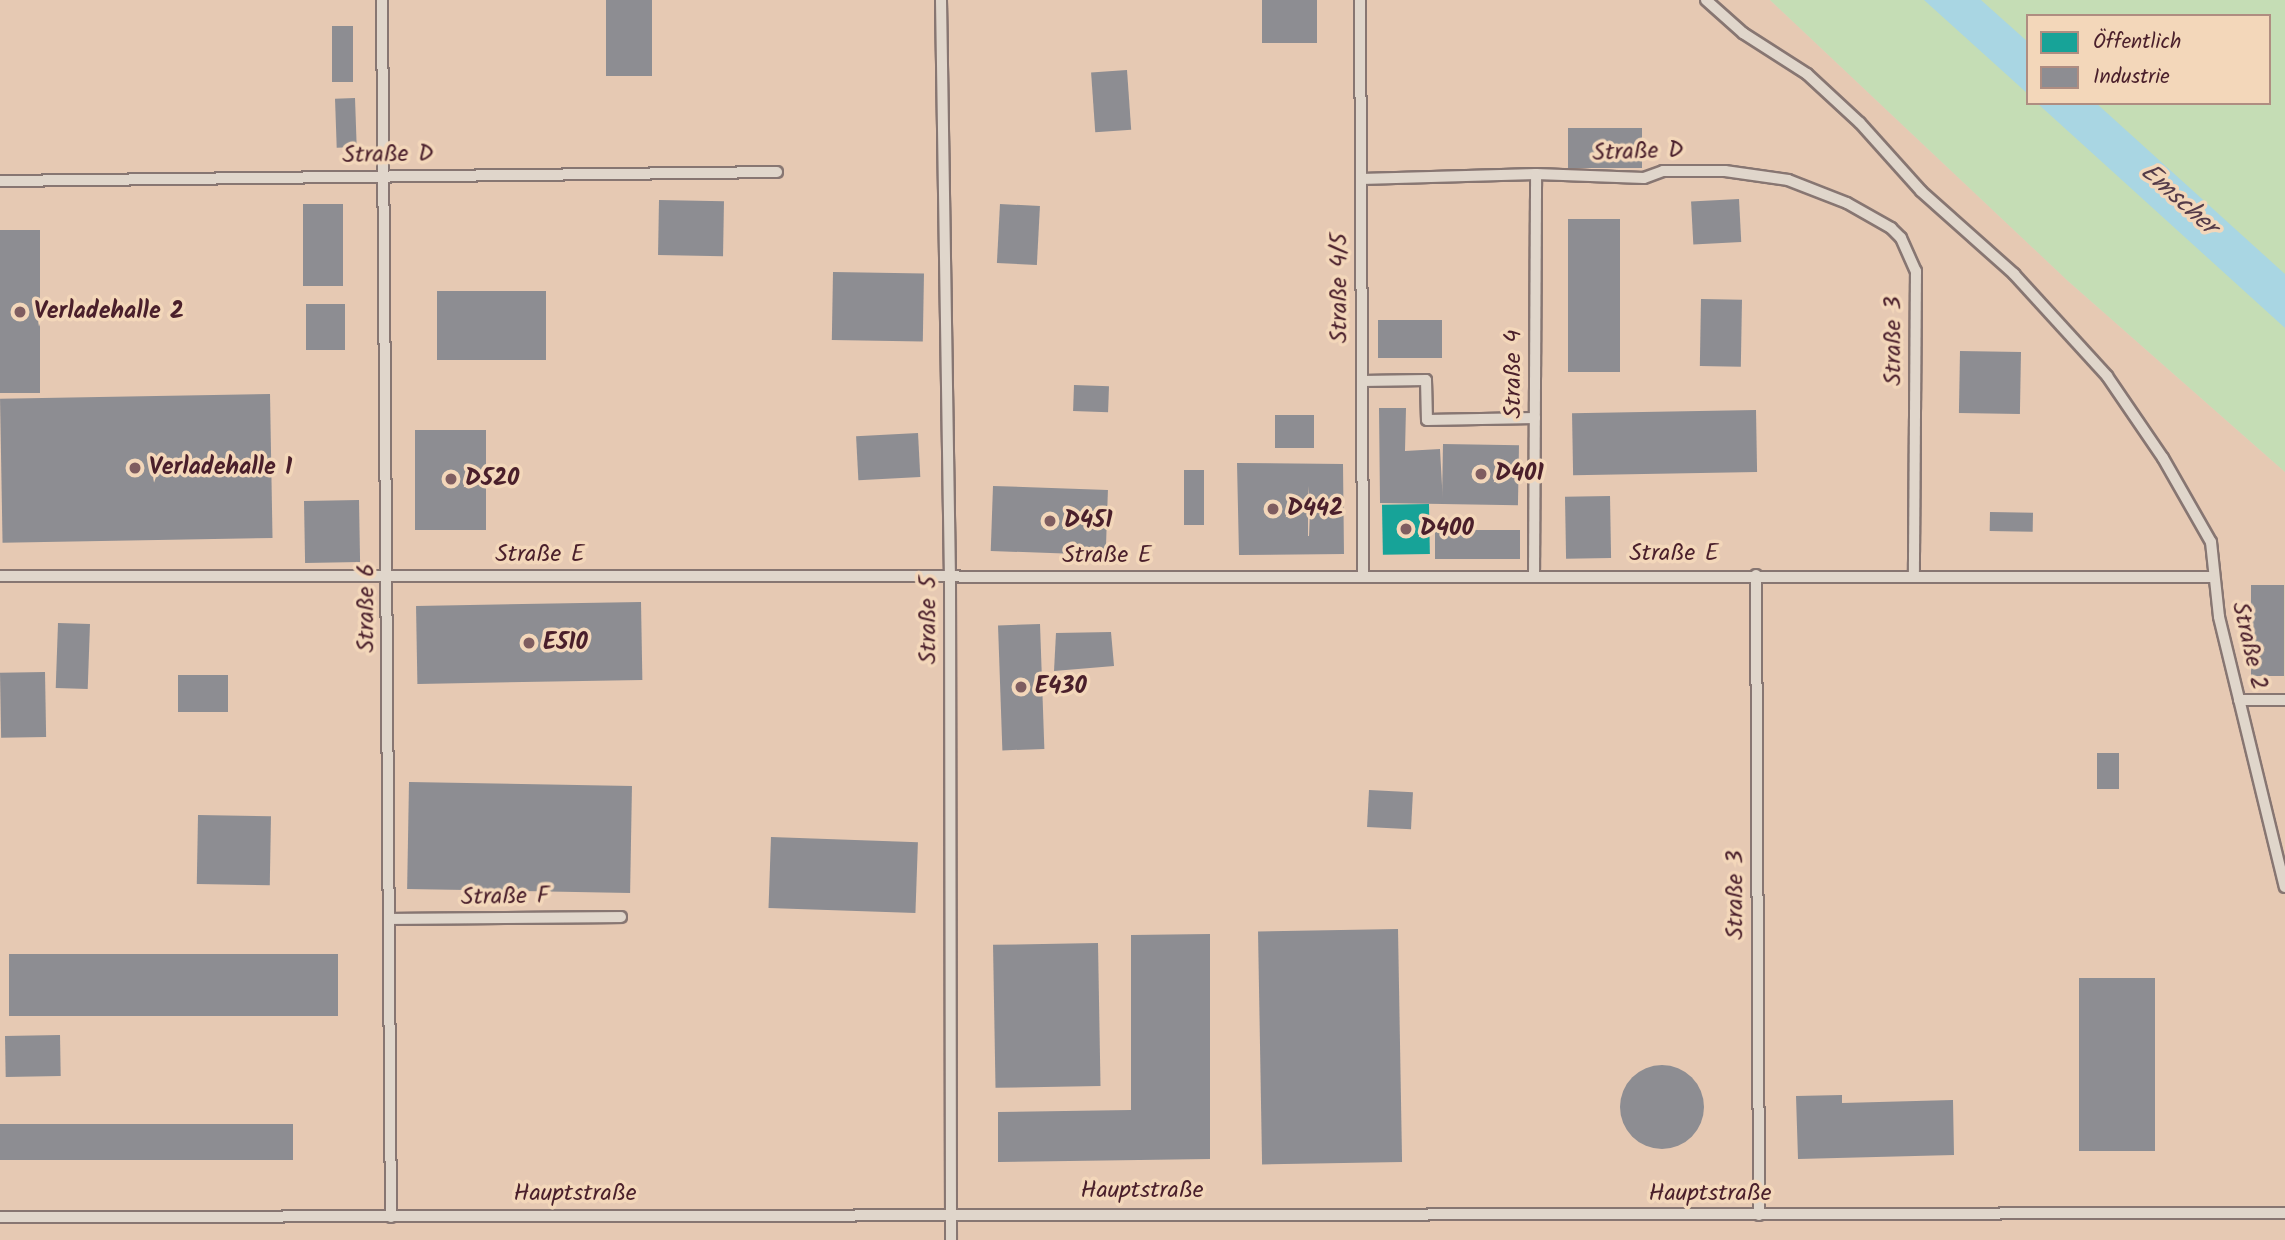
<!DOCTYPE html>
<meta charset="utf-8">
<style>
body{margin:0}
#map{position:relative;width:2285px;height:1240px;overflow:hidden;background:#e2d0c1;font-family:Kalam,sans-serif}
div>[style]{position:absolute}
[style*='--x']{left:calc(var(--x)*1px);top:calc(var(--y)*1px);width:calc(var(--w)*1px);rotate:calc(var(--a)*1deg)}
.built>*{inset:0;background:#e6c9b3}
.green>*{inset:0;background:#c5ddb5}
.water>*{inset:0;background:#a9d6e3}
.public>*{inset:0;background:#17a398;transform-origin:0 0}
.industry>*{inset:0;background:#8d8d92;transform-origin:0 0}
.round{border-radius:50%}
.roads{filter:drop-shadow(2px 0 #877672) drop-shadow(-2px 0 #877672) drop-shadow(0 2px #877672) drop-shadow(0 -2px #877672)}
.service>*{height:10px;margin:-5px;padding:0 5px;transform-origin:5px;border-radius:5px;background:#e0d6cb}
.dots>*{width:19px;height:19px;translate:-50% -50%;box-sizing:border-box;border:4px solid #f3d7ba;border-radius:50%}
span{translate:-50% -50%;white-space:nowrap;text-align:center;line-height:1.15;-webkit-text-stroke:7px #f3d7ba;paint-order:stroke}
.street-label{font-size:24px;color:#4a1f2b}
.poi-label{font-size:24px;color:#4a1f2b;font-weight:700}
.left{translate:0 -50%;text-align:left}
.water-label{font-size:26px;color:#543b49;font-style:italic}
.legend{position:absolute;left:2026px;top:14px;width:245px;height:91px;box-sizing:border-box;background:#f3d7ba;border:2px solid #af8d81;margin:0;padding:9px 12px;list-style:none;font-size:21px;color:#4a1f2b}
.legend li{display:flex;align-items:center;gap:14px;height:35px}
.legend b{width:35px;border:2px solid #af8d81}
</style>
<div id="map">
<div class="built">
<i style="clip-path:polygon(0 0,1770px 0,2068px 281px,2285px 472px,2285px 1240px,0 1240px)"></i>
</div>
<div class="green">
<i style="clip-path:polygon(evenodd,1770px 0,2285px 0,2285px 472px,2068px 281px,1770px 0,2028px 16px,2269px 16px,2269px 103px,2028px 103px,2028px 16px)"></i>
</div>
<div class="water">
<i style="clip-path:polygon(1924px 0,1981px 0,2028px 42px,2028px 94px)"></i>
<i style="clip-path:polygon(2037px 103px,2096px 103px,2285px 274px,2285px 328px)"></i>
</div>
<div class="public">
<i style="left:1429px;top:504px;width:50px;height:47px;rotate:89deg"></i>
</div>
<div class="industry">
<i style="left:606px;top:0;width:46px;height:76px"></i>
<i style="left:1262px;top:0;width:55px;height:43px"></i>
<i style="left:332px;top:26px;width:21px;height:56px"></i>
<i style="left:1127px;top:70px;width:60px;height:36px;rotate:86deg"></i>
<i style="left:355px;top:98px;width:49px;height:20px;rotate:88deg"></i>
<i style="left:1568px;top:128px;width:74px;height:40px"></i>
<i style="left:1739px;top:199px;width:43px;height:48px;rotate:87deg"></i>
<i style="left:659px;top:200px;width:65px;height:55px;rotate:1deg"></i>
<i style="left:303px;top:204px;width:40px;height:82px"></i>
<i style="left:1000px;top:204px;width:40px;height:59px;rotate:3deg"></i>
<i style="left:1568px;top:219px;width:52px;height:153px"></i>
<i style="left:40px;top:230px;width:163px;height:40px;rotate:90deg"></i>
<i style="left:833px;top:272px;width:91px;height:68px;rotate:1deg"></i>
<i style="left:437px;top:291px;width:109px;height:69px"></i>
<i style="left:1701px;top:299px;width:41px;height:67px;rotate:1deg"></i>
<i style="left:306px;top:304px;width:39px;height:46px"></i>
<i style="left:1378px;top:320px;width:64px;height:38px"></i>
<i style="left:1960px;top:351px;width:61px;height:62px;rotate:1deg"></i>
<i style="left:1074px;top:385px;width:35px;height:26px;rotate:2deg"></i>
<i style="left:270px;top:394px;width:144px;height:270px;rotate:89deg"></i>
<i style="clip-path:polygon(1379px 408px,1406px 408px,1405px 451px,1440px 449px,1443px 504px,1380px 503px)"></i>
<i style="left:1756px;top:410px;width:62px;height:184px;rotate:89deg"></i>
<i style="left:1275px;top:415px;width:39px;height:33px"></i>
<i style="left:415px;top:430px;width:71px;height:100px"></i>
<i style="left:918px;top:433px;width:44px;height:62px;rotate:87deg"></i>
<i style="left:1443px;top:444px;width:76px;height:60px;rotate:1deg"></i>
<i style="clip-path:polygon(evenodd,1237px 463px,1343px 464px,1344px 554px,1239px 555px,1237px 463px,1308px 486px,1310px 512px,1309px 536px,1308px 536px,1308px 486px)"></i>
<i style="left:1184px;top:470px;width:20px;height:55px"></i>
<i style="left:993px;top:486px;width:115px;height:65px;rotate:2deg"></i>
<i style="left:1610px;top:496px;width:62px;height:45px;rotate:89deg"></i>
<i style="left:359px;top:500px;width:62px;height:55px;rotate:89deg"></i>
<i style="left:1990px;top:512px;width:43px;height:19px;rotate:1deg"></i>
<i style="left:1435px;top:530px;width:85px;height:29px"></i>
<i style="left:2251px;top:585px;width:33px;height:91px"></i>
<i style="left:641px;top:602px;width:78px;height:225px;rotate:89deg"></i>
<i style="left:58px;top:623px;width:32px;height:65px;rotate:2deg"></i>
<i style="left:1040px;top:624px;width:125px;height:42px;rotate:88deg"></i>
<i style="clip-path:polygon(1111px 632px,1114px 666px,1054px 671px,1056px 633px)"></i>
<i style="left:45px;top:672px;width:65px;height:45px;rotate:89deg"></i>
<i style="left:228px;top:675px;width:37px;height:50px;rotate:90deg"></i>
<i style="left:2097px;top:753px;width:22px;height:36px"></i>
<i style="left:409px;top:782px;width:223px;height:107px;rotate:1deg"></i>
<i style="left:1369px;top:790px;width:44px;height:37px;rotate:3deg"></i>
<i style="left:198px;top:815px;width:73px;height:69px;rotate:1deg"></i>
<i style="left:771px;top:837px;width:147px;height:71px;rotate:2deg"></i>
<i style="left:1398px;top:929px;width:233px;height:140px;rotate:89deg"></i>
<i style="clip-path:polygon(1210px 934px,1210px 1159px,998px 1162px,998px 1112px,1131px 1110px,1131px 935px)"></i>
<i style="left:1098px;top:943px;width:143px;height:105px;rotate:89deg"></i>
<i style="left:338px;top:954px;width:62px;height:329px;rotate:90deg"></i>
<i style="left:2079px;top:978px;width:76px;height:173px"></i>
<i style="left:60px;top:1035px;width:41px;height:55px;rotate:89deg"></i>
<i class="round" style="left:1620px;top:1065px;width:84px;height:84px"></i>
<i style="clip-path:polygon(1842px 1095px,1842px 1103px,1953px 1100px,1954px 1155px,1798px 1159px,1796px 1096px)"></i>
<i style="left:293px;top:1124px;width:36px;height:293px;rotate:90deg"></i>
</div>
<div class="roads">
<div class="service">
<i style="--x:382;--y:0;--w:1217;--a:89.58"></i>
<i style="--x:941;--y:0;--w:577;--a:89.11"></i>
<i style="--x:950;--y:577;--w:663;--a:89.91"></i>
<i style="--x:1360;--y:0;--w:576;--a:89.7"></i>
<i style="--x:1706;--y:0;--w:50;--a:41.7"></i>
<i style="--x:1743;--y:33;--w:76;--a:32.6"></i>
<i style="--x:1807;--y:74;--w:72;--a:42.8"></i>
<i style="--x:1860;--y:123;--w:91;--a:48.1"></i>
<i style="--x:1921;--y:191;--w:125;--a:41.7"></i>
<i style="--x:2014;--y:274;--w:138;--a:47.6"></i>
<i style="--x:2107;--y:376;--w:99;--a:55.7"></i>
<i style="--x:2163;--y:458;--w:97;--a:60.3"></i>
<i style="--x:2211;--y:542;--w:75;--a:83.9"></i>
<i style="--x:2219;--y:617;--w:278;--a:76.3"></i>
<i style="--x:1361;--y:179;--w:175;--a:-1.6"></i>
<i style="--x:1536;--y:174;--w:108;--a:2.1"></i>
<i style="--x:1644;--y:178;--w:20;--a:-20"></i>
<i style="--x:1663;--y:171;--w:62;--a:0"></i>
<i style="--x:1725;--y:171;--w:64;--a:8.1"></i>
<i style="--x:1788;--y:180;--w:63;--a:21.3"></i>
<i style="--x:1847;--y:203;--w:51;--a:29.6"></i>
<i style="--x:1891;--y:228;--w:14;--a:45"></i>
<i style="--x:1901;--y:238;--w:36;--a:66"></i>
<i style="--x:1916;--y:271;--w:303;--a:90.4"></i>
<i style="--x:0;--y:181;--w:777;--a:-0.66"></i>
<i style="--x:1362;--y:381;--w:64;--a:-0.9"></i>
<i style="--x:1426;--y:380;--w:40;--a:88.6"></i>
<i style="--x:1427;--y:420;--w:108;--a:-1.1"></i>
<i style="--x:1534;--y:575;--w:401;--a:-89.7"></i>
<i style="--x:1756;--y:575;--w:640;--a:89.73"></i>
<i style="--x:0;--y:576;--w:2213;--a:0.03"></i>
<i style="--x:2239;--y:700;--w:46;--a:0"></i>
<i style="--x:390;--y:919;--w:231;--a:-0.5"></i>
<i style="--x:0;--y:1217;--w:2285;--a:-0.1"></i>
</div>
</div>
<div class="dots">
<i style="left:20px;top:312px;background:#7f5d60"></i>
<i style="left:135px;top:468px;background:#7f5d60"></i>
<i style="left:1481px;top:474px;background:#7f5d60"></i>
<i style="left:451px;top:479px;background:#7f5d60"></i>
<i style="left:1273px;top:509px;background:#7f5d60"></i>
<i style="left:1050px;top:521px;background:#7f5d60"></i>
<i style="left:1406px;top:529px;background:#7f5d60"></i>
<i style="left:529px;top:643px;background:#7f5d60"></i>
<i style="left:1021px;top:687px;background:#7f5d60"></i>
</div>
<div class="street-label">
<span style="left:1638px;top:152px;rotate:-2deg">Straße D</span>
<span style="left:388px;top:155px;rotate:-1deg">Straße D</span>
<span style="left:1340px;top:288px;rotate:-90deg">Straße 4/5</span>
<span style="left:1894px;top:341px;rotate:-90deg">Straße 3</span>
<span style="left:1514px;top:374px;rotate:-90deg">Straße 4</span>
<span style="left:1674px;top:554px">Straße E</span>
<span style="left:540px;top:555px">Straße E</span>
<span style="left:1107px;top:556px">Straße E</span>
<span style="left:367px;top:608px;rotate:-90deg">Straße 6</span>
<span style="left:929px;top:620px;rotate:-90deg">Straße 5</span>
<span style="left:2249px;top:646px;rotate:77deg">Straße 2</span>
<span style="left:1736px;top:895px;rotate:-90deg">Straße 3</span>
<span style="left:505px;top:897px;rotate:-1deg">Straße F</span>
<span style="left:1142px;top:1191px">Hauptstraße</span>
<span style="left:575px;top:1194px">Hauptstraße</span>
<span style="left:1710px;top:1194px">Hauptstraße</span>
</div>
<div class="poi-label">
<span class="left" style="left:34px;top:312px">Verladehalle 2</span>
<span class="left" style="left:149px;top:468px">Verladehalle 1</span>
<span class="left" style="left:1495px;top:474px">D401</span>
<span class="left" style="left:465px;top:479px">D520</span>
<span class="left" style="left:1287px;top:509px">D442</span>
<span class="left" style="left:1064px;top:521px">D451</span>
<span class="left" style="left:1420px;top:529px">D400</span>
<span class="left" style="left:543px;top:643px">E510</span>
<span class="left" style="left:1035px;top:687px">E430</span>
</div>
<div class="water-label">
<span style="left:2178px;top:200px;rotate:42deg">Emscher</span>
</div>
<ul class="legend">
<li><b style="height:19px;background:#17a398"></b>Öffentlich</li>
<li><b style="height:19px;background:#8d8d92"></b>Industrie</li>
</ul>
</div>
